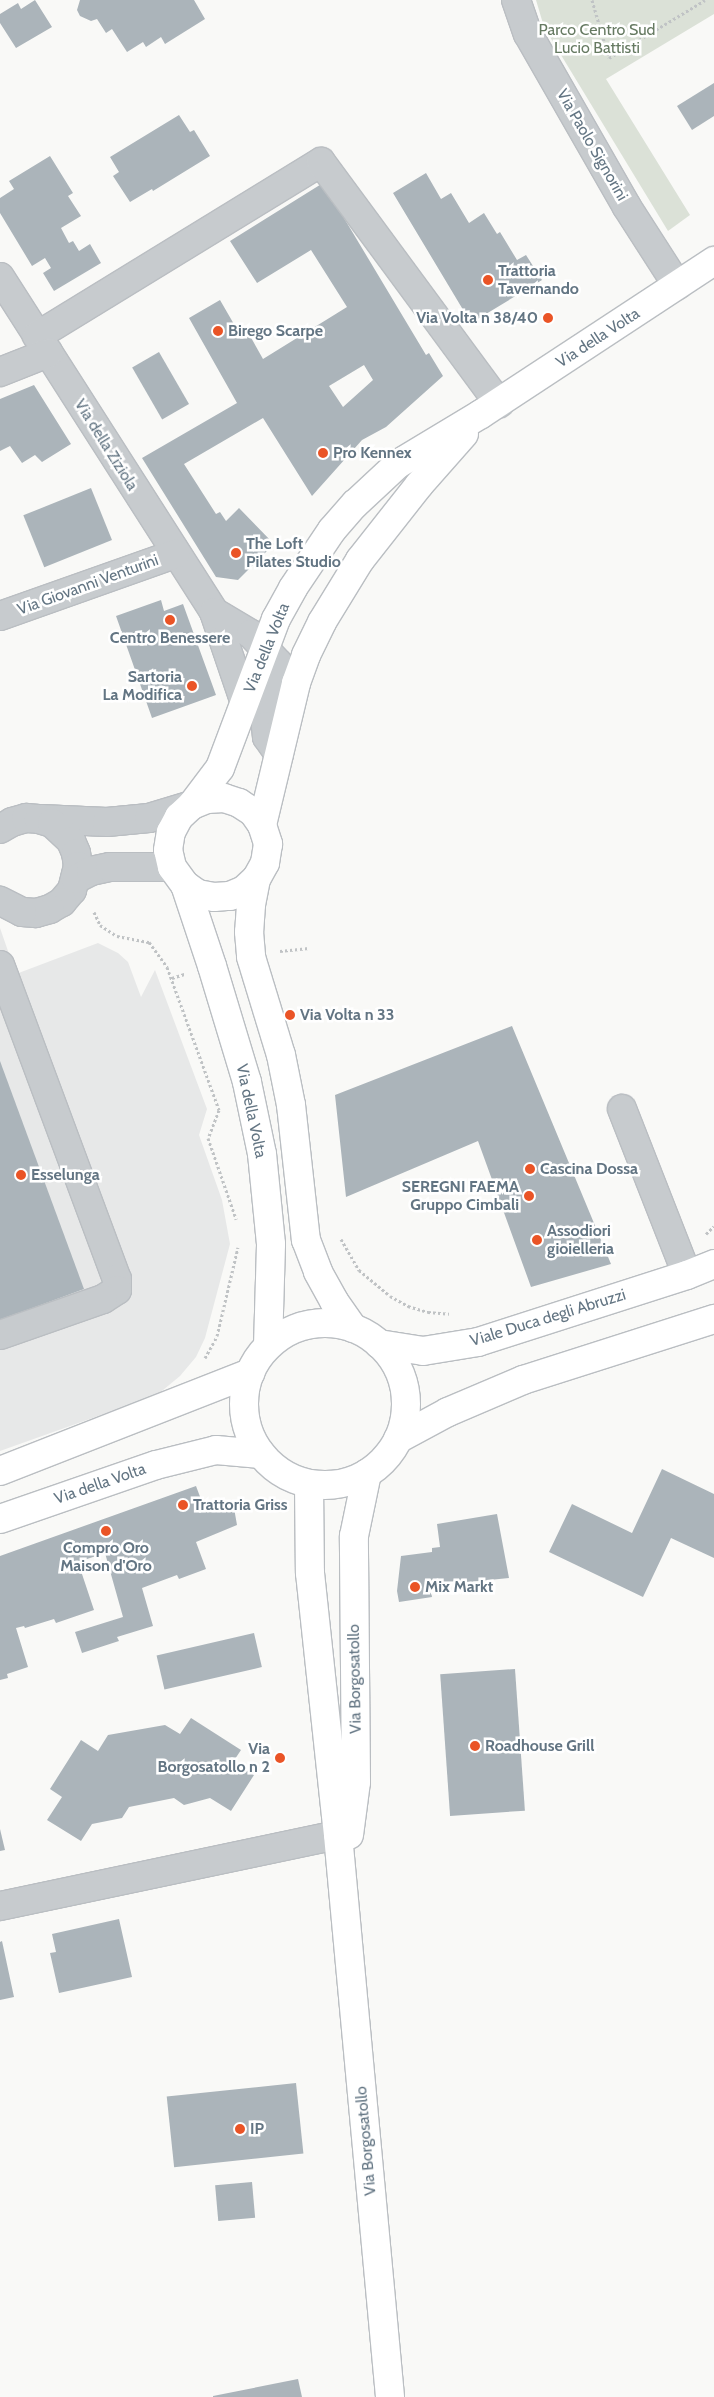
<!DOCTYPE html>
<style>
body{margin:0}
#map{position:relative;width:714px;height:2397px;overflow:hidden;background:#f9f9f7;font-family:Cabin,sans-serif}
div>[style]{position:absolute}
[style*='--x']{left:calc(var(--x)*1px);top:calc(var(--y)*1px);width:calc(var(--w)*1px);rotate:calc(var(--a)*1deg)}
.built>*{inset:0;background:#e7e8e8}
.green>*{inset:0;background:#dbe1d7}
.building>*{inset:0;background:#abb4ba;transform-origin:0 0}
.path>*{height:3px;margin-top:-1.5px;transform-origin:0;background:repeating-linear-gradient(90deg,#c0c3c5 0 2.5px,transparent 0 5px)}
.roads{filter:drop-shadow(1px 0 #babec2) drop-shadow(-1px 0 #babec2) drop-shadow(0 1px #babec2) drop-shadow(0 -1px #babec2)}
.minor>*{height:28px;margin:-14px;padding:0 14px;transform-origin:14px;border-radius:14px;background:#c7cbce}
.major>*{height:28px;margin:-14px;padding:0 14px;transform-origin:14px;border-radius:14px;background:#fff}
.major>.ring{margin:-14px;padding:0;box-sizing:content-box;background:none;border:28px solid #fff;border-radius:50%}
.dots>*{width:14px;height:14px;translate:-50% -50%;box-sizing:border-box;border:2px solid #fff;border-radius:50%}
span{translate:-50% -50%;white-space:nowrap;text-align:center;line-height:1.15;-webkit-text-stroke:5px #fff;paint-order:stroke}
.park-label{font-size:16px;color:#667a62}
.street-label{font-size:16px;color:#637583}
.poi-label{font-size:16px;color:#637583;font-weight:700}
.left{translate:0 -50%;text-align:left}
.right{translate:-100% -50%;text-align:right}
</style>
<div id="map">
<div class="built">
<i style="clip-path:polygon(0 928px,16px 974px,98px 943px,118px 953px,128px 962px,141px 997px,155px 970px,207px 1109px,199px 1135px,222px 1200px,230px 1244px,205px 1338px,196px 1357px,180px 1376px,157px 1395px,0 1451px)"></i>
</div>
<div class="green">
<i style="clip-path:polygon(536px 0,714px 0,714px 14px,606px 79px,690px 215px,668px 231px,544px 27px)"></i>
</div>
<div class="building">
<i style="clip-path:polygon(35px 0,52px 27px,16px 48px,0 23px,0 14px,18px 3px,21px 9px)"></i>
<i style="clip-path:polygon(80px 0,194px 0,205px 19px,165px 44px,161px 37px,146px 47px,143px 42px,127px 52px,112px 29px,106px 33px,97px 19px,91px 21px,80px 16px,77px 10px)"></i>
<i style="clip-path:polygon(714px 83px,714px 116px,692px 130px,677px 106px)"></i>
<i style="clip-path:polygon(179px 115px,190px 132px,194px 130px,210px 156px,153px 191px,152px 189px,130px 202px,113px 176px,119px 172px,110px 157px)"></i>
<i style="clip-path:polygon(50px 156px,73px 193px,68px 196px,81px 216px,61px 228px,69px 243px,73px 241px,79px 251px,90px 244px,101px 263px,54px 291px,43px 273px,51px 268px,45px 258px,32px 266px,0 213px,0 198px,14px 189px,9px 181px)"></i>
<i style="clip-path:polygon(426px 173px,441px 199px,451px 193px,469px 223px,484px 213px,497px 234px,500px 232px,517px 260px,526px 255px,542px 280px,471px 323px,393px 193px)"></i>
<i style="clip-path:polygon(evenodd,323px 183px,426px 355px,429px 353px,443px 376px,386px 427px,362px 440px,312px 496px,263px 418px,184px 464px,216px 514px,220px 512px,226px 521px,239px 508px,274px 544px,238px 580px,216px 577px,142px 458px,237px 403px,189px 318px,220px 300px,242px 338px,249px 334px,263px 359px,347px 307px,311px 250px,257px 283px,230px 241px,323px 183px,364px 365px,373px 380px,343px 407px,329px 386px,364px 365px)"></i>
<i style="left:159px;top:352px;width:60px;height:31px;rotate:60deg"></i>
<i style="clip-path:polygon(34px 385px,71px 444px,42px 462px,35px 455px,22px 463px,10px 446px,0 451px,0 399px)"></i>
<i style="left:91px;top:488px;width:56px;height:73px;rotate:68deg"></i>
<i style="clip-path:polygon(161px 600px,164px 611px,183px 604px,216px 695px,152px 718px,116px 616px)"></i>
<i style="clip-path:polygon(512px 1026px,611px 1264px,531px 1287px,478px 1141px,346px 1197px,335px 1095px)"></i>
<i style="clip-path:polygon(0 1061px,84px 1289px,0 1320px)"></i>
<i style="clip-path:polygon(662px 1469px,714px 1494px,714px 1558px,671px 1538px,643px 1597px,549px 1552px,572px 1504px,632px 1533px)"></i>
<i style="clip-path:polygon(196px 1486px,202px 1502px,215px 1501px,234px 1508px,237px 1525px,196px 1542px,206px 1569px,179px 1579px,177px 1575px,142px 1588px,153px 1626px,117px 1637px,119px 1641px,82px 1653px,75px 1632px,123px 1617px,105px 1553px,78px 1562px,94px 1610px,56px 1623px,54px 1619px,25px 1628px,24px 1626px,16px 1628px,28px 1667px,7px 1674px,8px 1678px,0 1680px,0 1556px)"></i>
<i style="clip-path:polygon(497px 1514px,509px 1578px,430px 1586px,432px 1597px,399px 1602px,397px 1591px,401px 1556px,432px 1552px,432px 1548px,440px 1547px,437px 1524px)"></i>
<i style="left:254px;top:1633px;width:35px;height:100px;rotate:77deg"></i>
<i style="left:515px;top:1669px;width:142px;height:75px;rotate:86deg"></i>
<i style="clip-path:polygon(191px 1718px,241px 1750px,233px 1762px,254px 1775px,231px 1811px,210px 1798px,184px 1805px,174px 1798px,129px 1807px,122px 1818px,92px 1824px,81px 1841px,47px 1820px,62px 1797px,50px 1789px,81px 1740px,98px 1751px,108px 1735px,165px 1725px,180px 1734px)"></i>
<i style="clip-path:polygon(0 1829px,5px 1850px,0 1851px)"></i>
<i style="clip-path:polygon(119px 1919px,132px 1977px,59px 1993px,50px 1953px,56px 1952px,52px 1934px)"></i>
<i style="clip-path:polygon(2px 1941px,14px 1997px,0 2000px,0 1942px)"></i>
<i style="left:296px;top:2083px;width:71px;height:130px;rotate:84deg"></i>
<i style="left:252px;top:2182px;width:36px;height:37px;rotate:85deg"></i>
<i style="clip-path:polygon(298px 2379px,302px 2397px,213px 2397px,213px 2396px)"></i>
</div>
<div class="path">
<i style="--x:592;--y:0;--w:60;--a:73.7"></i>
<i style="--x:609;--y:58;--w:112;--a:-31.1"></i>
<i style="--x:94;--y:912;--w:14;--a:65"></i>
<i style="--x:100;--y:925;--w:20;--a:33"></i>
<i style="--x:117;--y:936;--w:33;--a:11"></i>
<i style="--x:149;--y:942;--w:31;--a:54"></i>
<i style="--x:167;--y:967;--w:152;--a:70"></i>
<i style="--x:219;--y:1110;--w:30;--a:111"></i>
<i style="--x:208;--y:1138;--w:86;--a:70.9"></i>
<i style="--x:280;--y:951;--w:29;--a:-6"></i>
<i style="--x:172;--y:978;--w:13;--a:-18"></i>
<i style="--x:706;--y:1234;--w:11;--a:-45"></i>
<i style="--x:341;--y:1239;--w:36;--a:60"></i>
<i style="--x:359;--y:1270;--w:40;--a:40"></i>
<i style="--x:390;--y:1296;--w:21;--a:29"></i>
<i style="--x:408;--y:1306;--w:21;--a:17"></i>
<i style="--x:428;--y:1312;--w:21;--a:5"></i>
<i style="--x:205;--y:1358;--w:25;--a:-61"></i>
<i style="--x:217;--y:1336;--w:91;--a:-76.7"></i>
</div>
<div class="roads">
<div class="minor">
<i style="--x:516;--y:0;--w:36;--a:71"></i>
<i style="--x:528;--y:34;--w:199;--a:60.2"></i>
<i style="--x:627;--y:207;--w:93;--a:57.3"></i>
<i style="--x:0;--y:277;--w:398;--a:57.4"></i>
<i style="--x:214;--y:612;--w:96;--a:71.2"></i>
<i style="--x:37;--y:336;--w:333;--a:-31.5"></i>
<i style="--x:321;--y:162;--w:300;--a:53.6"></i>
<i style="--x:0;--y:372;--w:52;--a:-21.6"></i>
<i style="--x:214;--y:612;--w:43;--a:30.7"></i>
<i style="--x:251;--y:634;--w:40;--a:47"></i>
<i style="--x:278;--y:663;--w:11;--a:75"></i>
<i style="--x:281;--y:674;--w:54;--a:106.1"></i>
<i style="--x:266;--y:726;--w:11;--a:85"></i>
<i style="--x:267;--y:737;--w:21;--a:55"></i>
<i style="--x:0;--y:616;--w:186;--a:-19.5"></i>
<i style="--x:41;--y:819;--w:66;--a:2.6"></i>
<i style="--x:107;--y:822;--w:42;--a:-5.4"></i>
<i style="--x:149;--y:818;--w:45;--a:-16.8"></i>
<i style="--x:0;--y:829;--w:14;--a:-30"></i>
<i style="--x:12;--y:822;--w:15;--a:-16"></i>
<i style="--x:26;--y:818;--w:13;--a:4"></i>
<i style="--x:39;--y:819;--w:14;--a:17"></i>
<i style="--x:52;--y:823;--w:26;--a:43"></i>
<i style="--x:71;--y:841;--w:13;--a:67"></i>
<i style="--x:76;--y:853;--w:13;--a:81"></i>
<i style="--x:78;--y:866;--w:25;--a:104"></i>
<i style="--x:72;--y:890;--w:16;--a:130"></i>
<i style="--x:62;--y:902;--w:14;--a:150"></i>
<i style="--x:50;--y:909;--w:15;--a:164"></i>
<i style="--x:36;--y:913;--w:14;--a:-176"></i>
<i style="--x:22;--y:912;--w:25;--a:-153"></i>
<i style="--x:76;--y:879;--w:17;--a:-28"></i>
<i style="--x:91;--y:871;--w:19;--a:-12"></i>
<i style="--x:110;--y:867;--w:62;--a:0"></i>
<i style="--x:0;--y:965;--w:335;--a:69.6"></i>
<i style="--x:117;--y:1279;--w:11;--a:90"></i>
<i style="--x:117;--y:1290;--w:17;--a:147"></i>
<i style="--x:103;--y:1299;--w:109;--a:160.7"></i>
<i style="--x:622;--y:1109;--w:178;--a:68.6"></i>
<i style="--x:0;--y:1906;--w:345;--a:-11.9"></i>
</div>
<div class="major">
<i style="--x:192;--y:805;--w:16;--a:-22"></i>
<i style="--x:207;--y:799;--w:17;--a:-3"></i>
<i style="--x:224;--y:798;--w:16;--a:18"></i>
<i style="--x:239;--y:803;--w:17;--a:33"></i>
<i style="--x:253;--y:812;--w:16;--a:55"></i>
<i style="--x:262;--y:825;--w:20;--a:72"></i>
<i style="--x:268;--y:844;--w:19;--a:99"></i>
<i style="--x:265;--y:863;--w:18;--a:119"></i>
<i style="--x:256;--y:879;--w:26;--a:101"></i>
<i style="--x:251;--y:905;--w:27;--a:94"></i>
<i style="--x:249;--y:932;--w:25;--a:85"></i>
<i style="--x:251;--y:957;--w:102;--a:73"></i>
<i style="--x:281;--y:1055;--w:51;--a:78.7"></i>
<i style="--x:291;--y:1105;--w:136;--a:83.7"></i>
<i style="--x:306;--y:1240;--w:34;--a:69"></i>
<i style="--x:318;--y:1272;--w:33;--a:61"></i>
<i style="--x:334;--y:1301;--w:33;--a:55"></i>
<i style="--x:262;--y:825;--w:146;--a:-76.5"></i>
<i style="--x:296;--y:683;--w:30;--a:-70"></i>
<i style="--x:306;--y:655;--w:37;--a:-64"></i>
<i style="--x:322;--y:622;--w:73;--a:-58.5"></i>
<i style="--x:360;--y:560;--w:95;--a:-51.8"></i>
<i style="--x:419;--y:485;--w:68;--a:-48.6"></i>
<i style="--x:185;--y:885;--w:16;--a:35"></i>
<i style="--x:198;--y:894;--w:16;--a:11"></i>
<i style="--x:214;--y:897;--w:16;--a:-4"></i>
<i style="--x:230;--y:896;--w:15;--a:-23"></i>
<i style="--x:244;--y:890;--w:16;--a:-43"></i>
<i class="ring" style="left:244px;top:1323px;width:134px;height:134px"></i>
<i style="--x:379;--y:1344;--w:45;--a:9"></i>
<i style="--x:423;--y:1351;--w:56;--a:-9.3"></i>
<i style="--x:478;--y:1342;--w:219;--a:-17.8"></i>
<i style="--x:687;--y:1275;--w:29;--a:-22"></i>
<i style="--x:268;--y:1346;--w:102;--a:-88.3"></i>
<i style="--x:271;--y:1244;--w:90;--a:-95.7"></i>
<i style="--x:262;--y:1154;--w:74;--a:-101.8"></i>
<i style="--x:247;--y:1082;--w:121;--a:-106.8"></i>
<i style="--x:212;--y:966;--w:85;--a:-108.4"></i>
<i style="--x:185;--y:885;--w:22;--a:-126"></i>
<i style="--x:172;--y:867;--w:17;--a:-103"></i>
<i style="--x:168;--y:850;--w:18;--a:-81"></i>
<i style="--x:171;--y:832;--w:17;--a:-62"></i>
<i style="--x:179;--y:817;--w:18;--a:-43"></i>
<i style="--x:192;--y:805;--w:46;--a:-52.9"></i>
<i style="--x:220;--y:768;--w:159;--a:-69.4"></i>
<i style="--x:276;--y:619;--w:35;--a:-61"></i>
<i style="--x:293;--y:588;--w:70;--a:-56.1"></i>
<i style="--x:332;--y:530;--w:35;--a:-49"></i>
<i style="--x:355;--y:504;--w:59;--a:-42.9"></i>
<i style="--x:398;--y:464;--w:97;--a:-31.1"></i>
<i style="--x:481;--y:414;--w:279;--a:-33.3"></i>
<i style="--x:398;--y:1439;--w:57;--a:-28.4"></i>
<i style="--x:448;--y:1412;--w:82;--a:-23.1"></i>
<i style="--x:523;--y:1380;--w:201;--a:-17.7"></i>
<i style="--x:0;--y:1471;--w:269;--a:-21.4"></i>
<i style="--x:309;--y:1484;--w:89;--a:89.4"></i>
<i style="--x:310;--y:1573;--w:263;--a:83.9"></i>
<i style="--x:338;--y:1835;--w:564;--a:84.71"></i>
<i style="--x:0;--y:1519;--w:165;--a:-19.1"></i>
<i style="--x:156;--y:1465;--w:62;--a:-14"></i>
<i style="--x:216;--y:1450;--w:45;--a:5.1"></i>
<i style="--x:349;--y:1835;--w:53;--a:-82.5"></i>
<i style="--x:356;--y:1782;--w:246;--a:-90.5"></i>
<i style="--x:354;--y:1536;--w:64;--a:-78.3"></i>
</div>
</div>
<div class="dots">
<i style="left:488px;top:280px;background:#ea5426"></i>
<i style="left:548px;top:318px;background:#ea5426"></i>
<i style="left:218px;top:331px;background:#ea5426"></i>
<i style="left:323px;top:453px;background:#ea5426"></i>
<i style="left:236px;top:553px;background:#ea5426"></i>
<i style="left:170px;top:620px;background:#ea5426"></i>
<i style="left:192px;top:686px;background:#ea5426"></i>
<i style="left:290px;top:1015px;background:#ea5426"></i>
<i style="left:530px;top:1169px;background:#ea5426"></i>
<i style="left:21px;top:1175px;background:#ea5426"></i>
<i style="left:529px;top:1196px;background:#ea5426"></i>
<i style="left:537px;top:1240px;background:#ea5426"></i>
<i style="left:183px;top:1505px;background:#ea5426"></i>
<i style="left:106px;top:1531px;background:#ea5426"></i>
<i style="left:415px;top:1587px;background:#ea5426"></i>
<i style="left:475px;top:1746px;background:#ea5426"></i>
<i style="left:280px;top:1758px;background:#ea5426"></i>
<i style="left:240px;top:2129px;background:#ea5426"></i>
</div>
<div class="park-label">
<span style="left:597px;top:39px">Parco Centro Sud<br>Lucio Battisti</span>
</div>
<div class="street-label">
<span style="left:592px;top:145px;rotate:60deg">Via Paolo Signorini</span>
<span style="left:598px;top:338px;rotate:-33deg">Via della Volta</span>
<span style="left:106px;top:445px;rotate:58deg">Via della Ziziola</span>
<span style="left:88px;top:585px;rotate:-20deg">Via Giovanni Venturini</span>
<span style="left:267px;top:648px;rotate:-68deg">Via della Volta</span>
<span style="left:251px;top:1111px;rotate:78deg">Via della Volta</span>
<span style="left:548px;top:1318px;rotate:-17deg">Viale Duca degli Abruzzi</span>
<span style="left:100px;top:1484px;rotate:-19deg">Via della Volta</span>
<span style="left:355px;top:1679px;rotate:-91deg">Via Borgosatollo</span>
<span style="left:366px;top:2141px;rotate:-95deg">Via Borgosatollo</span>
</div>
<div class="poi-label">
<span class="left" style="left:498px;top:280px">Trattoria<br>Tavernando</span>
<span class="right" style="left:538px;top:318px">Via Volta n 38/40</span>
<span class="left" style="left:228px;top:331px">Birego Scarpe</span>
<span class="left" style="left:333px;top:453px">Pro Kennex</span>
<span class="left" style="left:246px;top:553px">The Loft<br>Pilates Studio</span>
<span style="left:170px;top:638px">Centro Benessere</span>
<span class="right" style="left:182px;top:686px">Sartoria<br>La Modifica</span>
<span class="left" style="left:300px;top:1015px">Via Volta n 33</span>
<span class="left" style="left:540px;top:1169px">Cascina Dossa</span>
<span class="left" style="left:31px;top:1175px">Esselunga</span>
<span class="right" style="left:519px;top:1196px">SEREGNI FAEMA<br>Gruppo Cimbali</span>
<span class="left" style="left:547px;top:1240px">Assodiori<br>gioielleria</span>
<span class="left" style="left:193px;top:1505px">Trattoria Griss</span>
<span style="left:106px;top:1557px">Compro Oro<br>Maison d'Oro</span>
<span class="left" style="left:425px;top:1587px">Mix Markt</span>
<span class="left" style="left:485px;top:1746px">Roadhouse Grill</span>
<span class="right" style="left:270px;top:1758px">Via<br>Borgosatollo n 2</span>
<span class="left" style="left:250px;top:2129px">IP</span>
</div>
</div>
